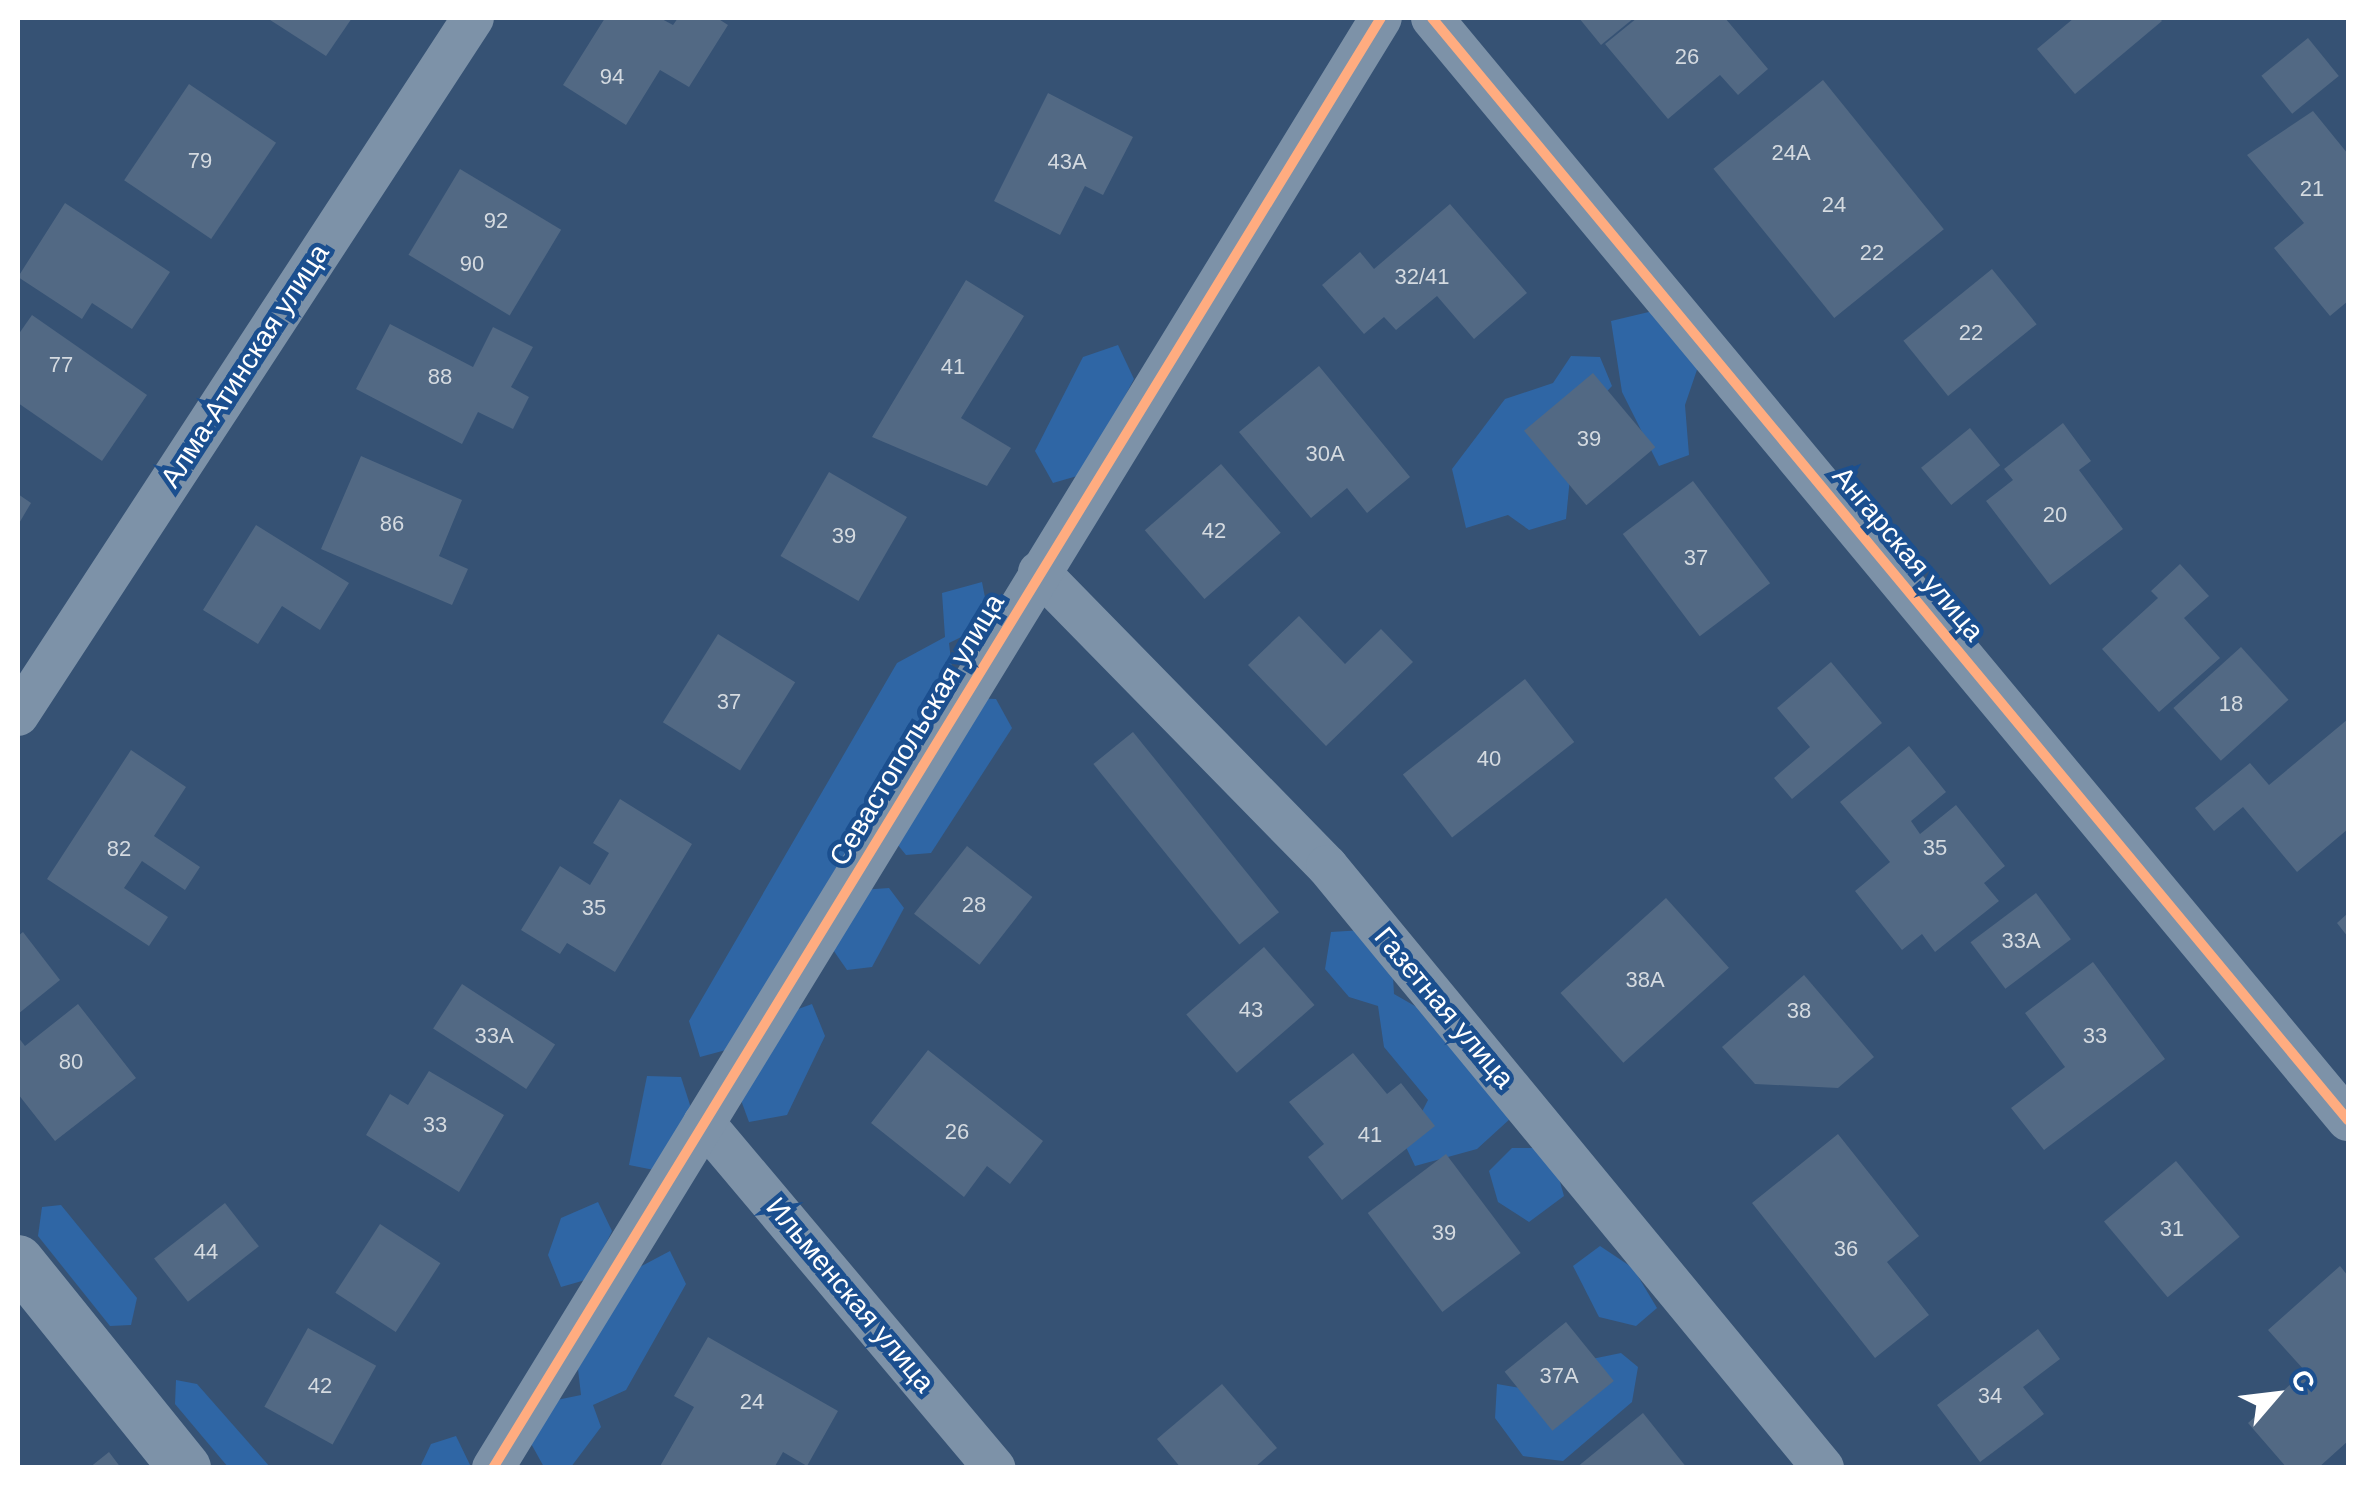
<!DOCTYPE html>
<meta charset="utf-8">
<style>
body{margin:0}
#map{position:relative;width:2366px;height:1485px;overflow:hidden;background:#365274;font-family:Arial,sans-serif}
div>[style]{position:absolute}
[style*='--x']{left:calc(var(--x)*1px);top:calc(var(--y)*1px);width:calc(var(--w)*1px);rotate:calc(var(--a)*1deg)}
.green>*{inset:0;background:#2f66a5}
.building>*{inset:0;background:#526984;transform-origin:0 0}
.minor>*{height:42px;margin:-21px;padding:0 21px;transform-origin:21px;border-radius:21px;background:#7d92a8}
.tertiary>*{height:52px;margin:-26px;padding:0 26px;transform-origin:26px;border-radius:26px;background:#7d92a8}
.cycleway>*{height:10px;margin:-5px;padding:0 5px;transform-origin:5px;border-radius:5px;background:#ffac80}
span{translate:-50% -50%;white-space:nowrap;text-align:center;line-height:1.15;-webkit-text-stroke:9px #1b4f8f;paint-order:stroke}
.number-label{font-size:22px;color:#d4dae0}
.number-label span{-webkit-text-stroke-width:0}
.street-label{font-size:28px;color:#fff}
.frame{position:absolute;inset:0;border:20px solid #fff;pointer-events:none}
.north{position:absolute;left:2226px;top:1345px;width:100px;height:100px;-webkit-text-stroke:8px #1b4f8f;paint-order:stroke;rotate:62deg;font-size:28px;font-weight:700;line-height:40px;text-align:center;color:#fff}
.north::after{content:'';display:block;margin:auto;width:35px;height:45px;background:#fff;clip-path:polygon(50% 0,100% 100%,50% 72%,0 100%)}
</style>
<div id="map">
<div class="green">
<i style="clip-path:polygon(1653px 311px,1701px 358px,1685px 405px,1689px 455px,1659px 466px,1622px 392px,1611px 321px)"></i>
<i style="clip-path:polygon(1118px 345px,1134px 379px,1084px 474px,1053px 483px,1035px 451px,1083px 357px)"></i>
<i style="clip-path:polygon(1571px 356px,1600px 357px,1612px 386px,1575px 425px,1566px 519px,1529px 530px,1508px 515px,1466px 528px,1452px 469px,1505px 399px,1553px 383px)"></i>
<i style="clip-path:polygon(982px 582px,990px 623px,949px 643px,953px 677px,726px 1050px,700px 1057px,689px 1021px,897px 663px,945px 637px,942px 593px)"></i>
<i style="clip-path:polygon(974px 698px,996px 699px,1012px 728px,931px 853px,906px 855px,889px 834px)"></i>
<i style="clip-path:polygon(889px 888px,904px 908px,872px 967px,847px 970px,829px 944px,861px 890px)"></i>
<i style="clip-path:polygon(1363px 930px,1392px 959px,1394px 994px,1448px 1025px,1511px 1118px,1477px 1149px,1415px 1166px,1405px 1145px,1428px 1100px,1384px 1047px,1378px 1006px,1349px 997px,1325px 969px,1331px 932px)"></i>
<i style="clip-path:polygon(812px 1004px,825px 1036px,787px 1115px,749px 1122px,738px 1092px,787px 1013px)"></i>
<i style="clip-path:polygon(647px 1076px,681px 1077px,691px 1108px,654px 1170px,629px 1165px)"></i>
<i style="clip-path:polygon(1512px 1148px,1537px 1148px,1556px 1168px,1564px 1196px,1529px 1222px,1498px 1202px,1489px 1171px)"></i>
<i style="clip-path:polygon(598px 1202px,612px 1231px,589px 1279px,561px 1287px,548px 1255px,561px 1218px)"></i>
<i style="clip-path:polygon(61px 1205px,137px 1298px,131px 1325px,110px 1326px,38px 1236px,42px 1207px)"></i>
<i style="clip-path:polygon(1600px 1246px,1633px 1268px,1657px 1308px,1636px 1326px,1599px 1317px,1573px 1266px)"></i>
<i style="clip-path:polygon(670px 1251px,686px 1284px,626px 1390px,593px 1405px,601px 1427px,571px 1467px,544px 1467px,529px 1440px,552px 1401px,581px 1395px,578px 1369px,636px 1269px)"></i>
<i style="clip-path:polygon(1621px 1353px,1638px 1367px,1632px 1402px,1563px 1461px,1523px 1456px,1495px 1418px,1497px 1384px,1531px 1390px,1582px 1361px)"></i>
<i style="clip-path:polygon(176px 1380px,197px 1384px,270px 1467px,228px 1467px,175px 1404px)"></i>
<i style="clip-path:polygon(456px 1436px,471px 1467px,420px 1467px,431px 1444px)"></i>
</div>
<div class="building">
<i style="clip-path:polygon(267px 18px,352px 18px,326px 56px)"></i>
<i style="clip-path:polygon(605px 18px,660px 18px,673px 25px,678px 18px,717px 18px,728px 25px,689px 87px,660px 70px,626px 125px,563px 85px)"></i>
<i style="clip-path:polygon(1579px 18px,1634px 18px,1601px 45px)"></i>
<i style="clip-path:polygon(1637px 18px,1725px 18px,1768px 69px,1738px 95px,1720px 75px,1668px 119px,1605px 44px)"></i>
<i style="clip-path:polygon(2074px 18px,2159px 18px,2162px 21px,2075px 94px,2037px 49px)"></i>
<i style="left:2308px;top:38px;width:49px;height:60px;rotate:51deg"></i>
<i style="left:1823px;top:80px;width:192px;height:141px;rotate:51deg"></i>
<i style="left:189px;top:84px;width:105px;height:116px;rotate:34deg"></i>
<i style="clip-path:polygon(1048px 93px,1133px 137px,1103px 195px,1085px 186px,1060px 235px,994px 201px)"></i>
<i style="clip-path:polygon(2313px 111px,2348px 154px,2348px 301px,2330px 316px,2274px 248px,2304px 223px,2247px 155px)"></i>
<i style="left:460px;top:169px;width:118px;height:100px;rotate:31deg"></i>
<i style="clip-path:polygon(65px 203px,170px 272px,132px 329px,92px 303px,82px 319px,18px 277px)"></i>
<i style="clip-path:polygon(1450px 204px,1527px 293px,1474px 339px,1437px 296px,1396px 330px,1384px 317px,1364px 334px,1322px 285px,1360px 252px,1374px 269px)"></i>
<i style="left:1992px;top:269px;width:71px;height:114px;rotate:51deg"></i>
<i style="clip-path:polygon(966px 280px,1024px 316px,961px 418px,1011px 448px,987px 486px,872px 437px)"></i>
<i style="clip-path:polygon(32px 315px,147px 395px,102px 461px,18px 403px,18px 335px)"></i>
<i style="clip-path:polygon(390px 324px,473px 367px,493px 327px,533px 347px,511px 387px,529px 397px,513px 429px,478px 412px,462px 444px,356px 389px)"></i>
<i style="clip-path:polygon(1319px 366px,1410px 477px,1367px 513px,1347px 488px,1311px 518px,1239px 432px)"></i>
<i style="left:1593px;top:373px;width:97px;height:90px;rotate:50deg"></i>
<i style="clip-path:polygon(2063px 423px,2091px 461px,2079px 470px,2123px 529px,2050px 585px,1986px 501px,2013px 480px,2004px 469px)"></i>
<i style="left:1970px;top:428px;width:48px;height:63px;rotate:51deg"></i>
<i style="clip-path:polygon(361px 456px,462px 500px,439px 556px,468px 569px,452px 605px,321px 549px)"></i>
<i style="left:1221px;top:464px;width:91px;height:101px;rotate:49deg"></i>
<i style="left:829px;top:472px;width:90px;height:97px;rotate:30deg"></i>
<i style="left:1693px;top:481px;width:128px;height:88px;rotate:53deg"></i>
<i style="clip-path:polygon(18px 494px,31px 503px,18px 525px)"></i>
<i style="clip-path:polygon(256px 525px,349px 583px,320px 630px,282px 606px,258px 644px,203px 610px)"></i>
<i style="clip-path:polygon(2180px 564px,2209px 596px,2184px 618px,2220px 658px,2159px 712px,2102px 649px,2158px 598px,2151px 591px)"></i>
<i style="clip-path:polygon(1299px 616px,1345px 664px,1381px 629px,1413px 662px,1326px 746px,1248px 665px)"></i>
<i style="left:718px;top:634px;width:91px;height:104px;rotate:32deg"></i>
<i style="left:2241px;top:647px;width:71px;height:91px;rotate:48deg"></i>
<i style="clip-path:polygon(1831px 662px,1882px 723px,1792px 799px,1774px 778px,1810px 747px,1777px 708px)"></i>
<i style="left:1525px;top:679px;width:80px;height:155px;rotate:52deg"></i>
<i style="clip-path:polygon(2348px 719px,2348px 829px,2297px 872px,2243px 807px,2214px 831px,2195px 808px,2250px 763px,2269px 785px)"></i>
<i style="left:1133px;top:732px;width:232px;height:51px;rotate:51deg"></i>
<i style="clip-path:polygon(1909px 746px,1946px 792px,1911px 821px,1920px 834px,1956px 805px,2005px 866px,1984px 883px,1999px 901px,1935px 952px,1922px 934px,1902px 950px,1855px 891px,1890px 862px,1840px 802px)"></i>
<i style="clip-path:polygon(131px 750px,186px 787px,154px 836px,200px 867px,185px 890px,142px 861px,124px 888px,168px 917px,149px 946px,47px 879px)"></i>
<i style="clip-path:polygon(620px 799px,692px 844px,615px 972px,567px 943px,560px 954px,521px 930px,560px 866px,590px 885px,609px 853px,593px 843px)"></i>
<i style="left:967px;top:846px;width:83px;height:86px;rotate:38deg"></i>
<i style="left:2036px;top:893px;width:58px;height:82px;rotate:53deg"></i>
<i style="left:1666px;top:898px;width:94px;height:142px;rotate:48deg"></i>
<i style="clip-path:polygon(2348px 913px,2348px 937px,2337px 923px)"></i>
<i style="clip-path:polygon(23px 932px,60px 980px,18px 1014px,18px 936px)"></i>
<i style="left:1264px;top:947px;width:77px;height:103px;rotate:49deg"></i>
<i style="clip-path:polygon(2093px 962px,2165px 1059px,2044px 1150px,2011px 1108px,2065px 1067px,2025px 1013px)"></i>
<i style="clip-path:polygon(1804px 975px,1874px 1057px,1838px 1088px,1755px 1084px,1722px 1047px)"></i>
<i style="left:462px;top:984px;width:111px;height:53px;rotate:33deg"></i>
<i style="clip-path:polygon(78px 1004px,136px 1078px,55px 1141px,18px 1094px,18px 1037px,25px 1046px)"></i>
<i style="clip-path:polygon(928px 1050px,1043px 1141px,1010px 1184px,987px 1166px,964px 1197px,871px 1123px)"></i>
<i style="clip-path:polygon(1353px 1053px,1387px 1094px,1401px 1083px,1435px 1126px,1342px 1200px,1308px 1157px,1324px 1144px,1289px 1102px)"></i>
<i style="clip-path:polygon(429px 1071px,504px 1115px,459px 1192px,366px 1135px,390px 1094px,408px 1105px)"></i>
<i style="clip-path:polygon(1838px 1134px,1919px 1236px,1887px 1262px,1929px 1315px,1875px 1358px,1752px 1203px)"></i>
<i style="left:1446px;top:1154px;width:124px;height:98px;rotate:53deg"></i>
<i style="left:2176px;top:1161px;width:99px;height:94px;rotate:50deg"></i>
<i style="left:225px;top:1203px;width:55px;height:90px;rotate:52deg"></i>
<i style="left:380px;top:1224px;width:72px;height:82px;rotate:33deg"></i>
<i style="clip-path:polygon(2340px 1266px,2348px 1276px,2348px 1441px,2318px 1468px,2287px 1468px,2248px 1423px,2305px 1371px,2268px 1330px)"></i>
<i style="left:1566px;top:1322px;width:76px;height:79px;rotate:51deg"></i>
<i style="left:308px;top:1328px;width:78px;height:90px;rotate:29deg"></i>
<i style="clip-path:polygon(2038px 1329px,2060px 1359px,2023px 1387px,2044px 1414px,1980px 1462px,1937px 1405px)"></i>
<i style="clip-path:polygon(708px 1337px,838px 1411px,807px 1466px,783px 1452px,774px 1468px,659px 1468px,694px 1407px,674px 1396px)"></i>
<i style="clip-path:polygon(1222px 1384px,1277px 1448px,1254px 1468px,1181px 1468px,1157px 1439px)"></i>
<i style="clip-path:polygon(1643px 1413px,1687px 1468px,1576px 1468px)"></i>
<i style="clip-path:polygon(109px 1452px,121px 1468px,89px 1468px)"></i>
</div>
<div class="minor">
<i style="--x:1432;--y:18;--w:1433;--a:50.27"></i>
<i style="--x:1039;--y:572;--w:412;--a:45.6"></i>
<i style="--x:1327;--y:866;--w:780;--a:50.51"></i>
<i style="--x:18;--y:715;--w:832;--a:-56.86"></i>
<i style="--x:704;--y:1123;--w:451;--a:49.9"></i>
<i style="--x:493;--y:1468;--w:1700;--a:-58.52"></i>
</div>
<div class="tertiary">
<i style="--x:18;--y:1261;--w:266;--a:51.1"></i>
</div>
<div class="cycleway">
<i style="--x:1432;--y:18;--w:1433;--a:50.27"></i>
<i style="--x:493;--y:1468;--w:1700;--a:-58.52"></i>
</div>
<div class="number-label">
<span style="left:1687px;top:57px">26</span>
<span style="left:612px;top:77px">94</span>
<span style="left:1791px;top:153px">24А</span>
<span style="left:200px;top:161px">79</span>
<span style="left:1067px;top:162px">43А</span>
<span style="left:2312px;top:189px">21</span>
<span style="left:1834px;top:205px">24</span>
<span style="left:496px;top:221px">92</span>
<span style="left:1872px;top:253px">22</span>
<span style="left:472px;top:264px">90</span>
<span style="left:1422px;top:277px">32/41</span>
<span style="left:1971px;top:333px">22</span>
<span style="left:61px;top:365px">77</span>
<span style="left:953px;top:367px">41</span>
<span style="left:440px;top:377px">88</span>
<span style="left:1589px;top:439px">39</span>
<span style="left:1325px;top:454px">30А</span>
<span style="left:2055px;top:515px">20</span>
<span style="left:392px;top:524px">86</span>
<span style="left:1214px;top:531px">42</span>
<span style="left:844px;top:536px">39</span>
<span style="left:1696px;top:558px">37</span>
<span style="left:729px;top:702px">37</span>
<span style="left:2231px;top:704px">18</span>
<span style="left:1489px;top:759px">40</span>
<span style="left:1935px;top:848px">35</span>
<span style="left:119px;top:849px">82</span>
<span style="left:974px;top:905px">28</span>
<span style="left:594px;top:908px">35</span>
<span style="left:2021px;top:941px">33А</span>
<span style="left:1645px;top:980px">38А</span>
<span style="left:1251px;top:1010px">43</span>
<span style="left:1799px;top:1011px">38</span>
<span style="left:494px;top:1036px">33А</span>
<span style="left:2095px;top:1036px">33</span>
<span style="left:71px;top:1062px">80</span>
<span style="left:435px;top:1125px">33</span>
<span style="left:957px;top:1132px">26</span>
<span style="left:1370px;top:1135px">41</span>
<span style="left:2172px;top:1229px">31</span>
<span style="left:1444px;top:1233px">39</span>
<span style="left:1846px;top:1249px">36</span>
<span style="left:206px;top:1252px">44</span>
<span style="left:1559px;top:1376px">37А</span>
<span style="left:320px;top:1386px">42</span>
<span style="left:1990px;top:1396px">34</span>
<span style="left:752px;top:1402px">24</span>
</div>
<div class="street-label">
<span style="left:245px;top:366px;rotate:-57deg">Алма-Атинская улица</span>
<span style="left:1908px;top:554px;rotate:50deg">Ангарская улица</span>
<span style="left:917px;top:730px;rotate:-59deg">Севастопольская улица</span>
<span style="left:1444px;top:1008px;rotate:50deg">Газетная улица</span>
<span style="left:850px;top:1295px;rotate:50deg">Ильменская улица</span>
</div>
<div class="frame"></div>
<div class="north">С</div>
</div>
